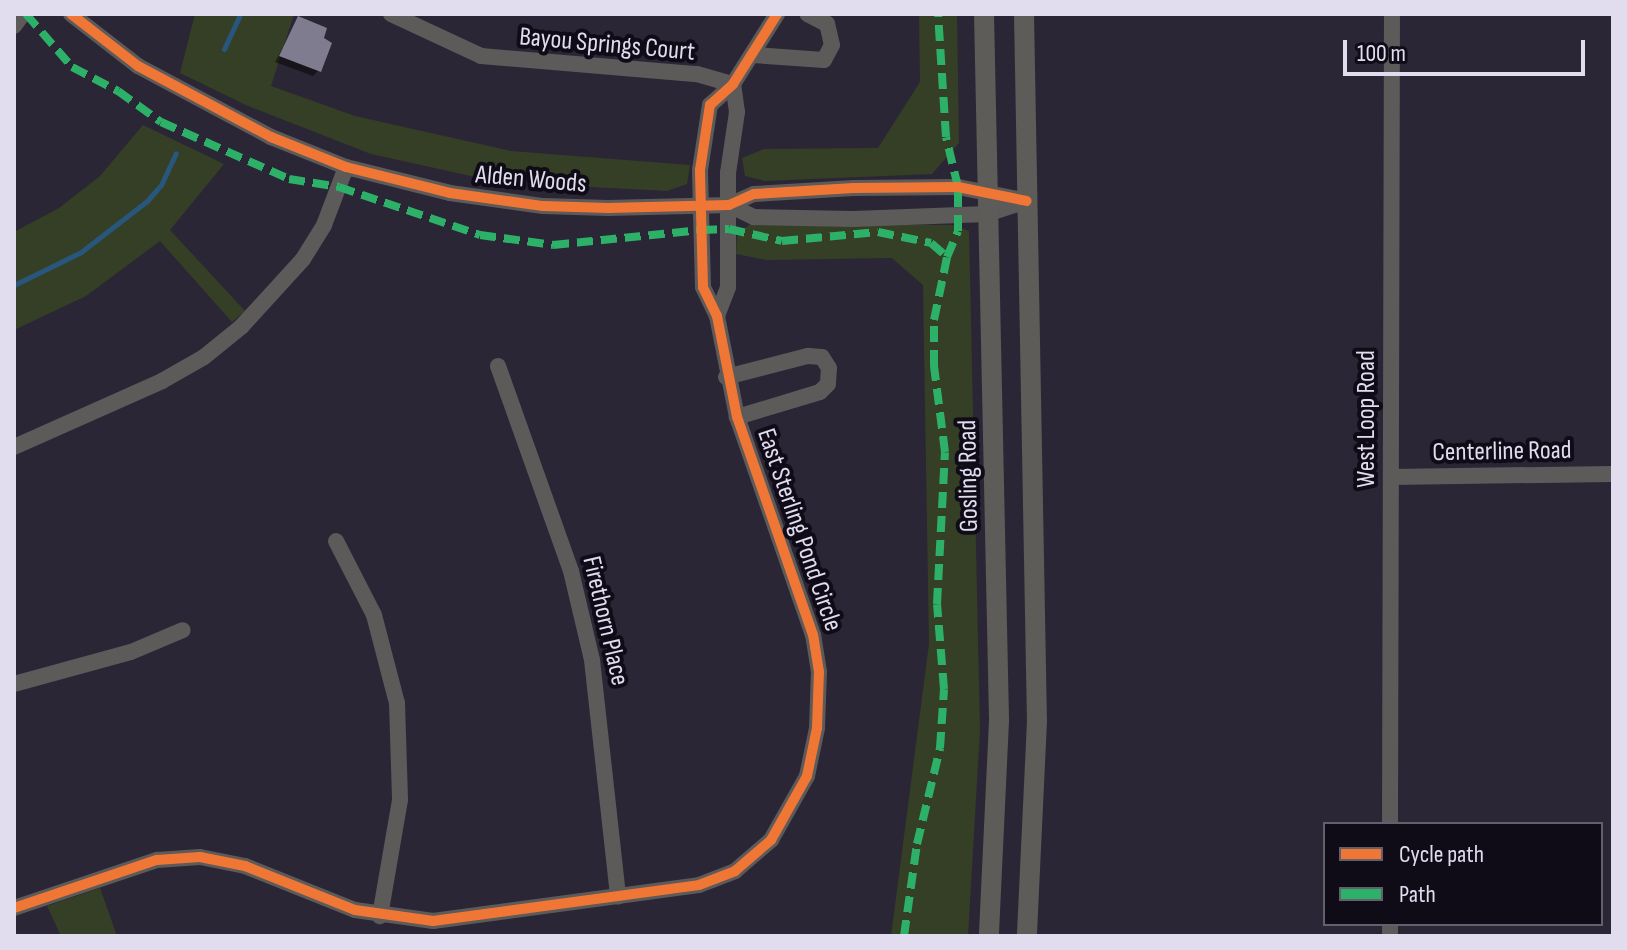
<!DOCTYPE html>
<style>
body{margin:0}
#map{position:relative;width:1627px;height:950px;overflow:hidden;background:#2b2635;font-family:"Sofia Sans Condensed",sans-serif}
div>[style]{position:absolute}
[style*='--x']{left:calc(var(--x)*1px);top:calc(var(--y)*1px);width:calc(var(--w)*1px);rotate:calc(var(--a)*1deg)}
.green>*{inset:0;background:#353f26}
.shadow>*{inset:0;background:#0007}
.stream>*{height:5px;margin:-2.5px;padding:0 2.5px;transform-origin:2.5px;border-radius:2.5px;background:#28567c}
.building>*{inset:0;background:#7e7c8e}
.minor>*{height:16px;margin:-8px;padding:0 8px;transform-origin:8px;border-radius:8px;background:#5d5a5a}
.major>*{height:20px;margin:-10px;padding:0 10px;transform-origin:10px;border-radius:10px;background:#5d5c58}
.quiet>*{height:8px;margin-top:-4px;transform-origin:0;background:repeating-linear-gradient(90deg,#2db169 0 16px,transparent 0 24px)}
.cycleway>*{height:10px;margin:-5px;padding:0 5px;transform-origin:5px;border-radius:5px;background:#f07635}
span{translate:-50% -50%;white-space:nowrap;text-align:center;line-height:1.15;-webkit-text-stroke:8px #0f0c18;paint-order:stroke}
.street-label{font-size:26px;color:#e1ddef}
.frame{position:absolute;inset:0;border:16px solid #e1ddef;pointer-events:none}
.legend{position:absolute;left:1323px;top:822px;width:280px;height:104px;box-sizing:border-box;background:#0f0c18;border:2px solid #63606e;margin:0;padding:10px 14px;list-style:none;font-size:24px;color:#e1ddef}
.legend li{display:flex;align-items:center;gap:16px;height:40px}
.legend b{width:40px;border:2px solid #63606e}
.scale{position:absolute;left:1343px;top:40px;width:242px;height:36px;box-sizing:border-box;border:4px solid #e1ddef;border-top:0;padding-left:10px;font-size:24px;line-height:28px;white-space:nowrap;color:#e1ddef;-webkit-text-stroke:6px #0f0c18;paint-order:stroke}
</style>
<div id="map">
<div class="green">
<i style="clip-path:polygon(195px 14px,294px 14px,271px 86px,355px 116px,511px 151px,690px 165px,687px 184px,667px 191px,498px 182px,371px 154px,246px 105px,180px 73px)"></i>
<i style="clip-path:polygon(919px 14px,957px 14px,959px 143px,932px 174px,765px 181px,745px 176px,742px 158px,764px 149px,878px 148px,920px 82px)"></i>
<i style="clip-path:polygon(143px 125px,224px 164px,170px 230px,245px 311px,232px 322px,160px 241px,86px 296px,14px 330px,14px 232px,59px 208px,100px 176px)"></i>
<i style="clip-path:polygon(750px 224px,954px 225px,969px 231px,980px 730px,968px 936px,891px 936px,929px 644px,923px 285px,892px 258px,767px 260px,736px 254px,737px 236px)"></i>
<i style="clip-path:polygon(100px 888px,117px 936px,61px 936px,47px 906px)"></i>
</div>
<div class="shadow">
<i style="clip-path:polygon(298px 19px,322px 39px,319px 70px,313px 76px,275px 62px)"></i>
</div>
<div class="stream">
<i style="--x:224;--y:49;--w:38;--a:-65"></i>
<i style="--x:14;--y:285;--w:75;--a:-26.2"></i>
<i style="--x:81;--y:252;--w:83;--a:-37.7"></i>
<i style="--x:147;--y:201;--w:21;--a:-49"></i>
<i style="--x:161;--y:185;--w:35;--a:-65"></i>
</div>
<div class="building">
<i style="clip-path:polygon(298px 16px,327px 28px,324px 38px,332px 43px,321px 72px,279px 56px)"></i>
</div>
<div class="minor">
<i style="--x:71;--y:14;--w:85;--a:37.8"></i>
<i style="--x:138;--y:66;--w:151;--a:28.1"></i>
<i style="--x:271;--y:137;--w:81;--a:21.8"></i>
<i style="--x:346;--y:167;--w:107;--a:14"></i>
<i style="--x:450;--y:193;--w:94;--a:8"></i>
<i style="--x:543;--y:206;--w:65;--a:1.8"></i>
<i style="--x:608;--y:208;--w:121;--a:-1.4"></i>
<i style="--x:729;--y:205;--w:27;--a:-24"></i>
<i style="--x:754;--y:194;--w:100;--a:-3.4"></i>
<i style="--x:854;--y:188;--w:104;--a:-0.6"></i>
<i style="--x:958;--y:187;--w:70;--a:11.5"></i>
<i style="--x:391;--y:14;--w:99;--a:25"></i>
<i style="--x:481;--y:56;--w:217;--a:4.8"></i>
<i style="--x:697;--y:74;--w:37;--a:16"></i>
<i style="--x:14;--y:26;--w:15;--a:-53"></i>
<i style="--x:753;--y:55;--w:71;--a:4"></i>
<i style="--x:824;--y:60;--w:17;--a:-62"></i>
<i style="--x:832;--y:45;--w:22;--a:-103"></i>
<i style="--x:827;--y:24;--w:22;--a:-153"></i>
<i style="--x:729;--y:205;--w:28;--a:26"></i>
<i style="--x:754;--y:217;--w:99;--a:1.2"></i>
<i style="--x:853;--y:219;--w:134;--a:-2.1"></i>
<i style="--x:987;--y:214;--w:42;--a:-18"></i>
<i style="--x:717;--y:316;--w:31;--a:-69"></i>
<i style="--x:728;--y:287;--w:114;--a:-90"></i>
<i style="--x:728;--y:173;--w:62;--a:-81.6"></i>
<i style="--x:737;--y:112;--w:28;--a:-98"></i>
<i style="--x:498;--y:366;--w:218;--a:70.4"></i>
<i style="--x:571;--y:571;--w:91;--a:76.7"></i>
<i style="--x:592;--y:660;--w:238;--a:83.7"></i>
<i style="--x:726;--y:377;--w:85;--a:-14.4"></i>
<i style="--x:808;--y:356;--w:14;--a:4"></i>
<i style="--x:822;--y:357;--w:13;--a:58"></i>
<i style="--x:829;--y:368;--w:16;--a:94"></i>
<i style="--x:828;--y:384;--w:11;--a:135"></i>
<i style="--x:820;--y:392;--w:87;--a:163.2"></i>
<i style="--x:14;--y:447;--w:162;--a:-24"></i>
<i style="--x:162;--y:381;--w:48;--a:-29.7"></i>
<i style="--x:204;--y:357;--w:48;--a:-39"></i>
<i style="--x:241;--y:327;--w:92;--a:-47.6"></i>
<i style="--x:303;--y:259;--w:40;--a:-58"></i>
<i style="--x:324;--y:225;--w:62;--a:-69.2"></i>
<i style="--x:1391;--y:477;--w:222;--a:-0.8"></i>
<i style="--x:336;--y:541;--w:83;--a:62.8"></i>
<i style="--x:374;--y:615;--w:91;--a:75.4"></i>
<i style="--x:397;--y:703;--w:97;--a:88.2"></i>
<i style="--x:400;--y:800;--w:118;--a:99.8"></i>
<i style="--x:14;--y:684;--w:121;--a:-15.3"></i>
<i style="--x:131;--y:652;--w:56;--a:-22.9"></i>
<i style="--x:1390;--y:824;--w:810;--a:-89.86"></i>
<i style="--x:14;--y:908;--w:151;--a:-18.6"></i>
<i style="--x:157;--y:860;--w:43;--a:-4"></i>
<i style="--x:200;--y:857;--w:46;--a:11.3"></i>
<i style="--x:245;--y:866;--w:118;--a:21.8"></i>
<i style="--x:355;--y:910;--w:79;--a:8"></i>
<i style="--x:433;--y:921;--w:268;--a:-7.7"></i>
<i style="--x:699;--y:885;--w:39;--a:-21"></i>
<i style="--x:735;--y:871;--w:48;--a:-40.7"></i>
<i style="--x:771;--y:840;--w:73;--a:-60.6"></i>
<i style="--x:807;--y:776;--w:49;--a:-78.2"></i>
<i style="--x:817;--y:728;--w:56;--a:-88"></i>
<i style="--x:819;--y:672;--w:37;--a:-99"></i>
<i style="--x:813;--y:635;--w:231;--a:-109.2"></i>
<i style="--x:737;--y:417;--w:103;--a:-101.2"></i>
<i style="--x:717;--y:316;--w:32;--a:-116"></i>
<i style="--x:703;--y:287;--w:117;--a:-91.5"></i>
<i style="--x:700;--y:170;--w:66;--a:-81.3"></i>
<i style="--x:710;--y:105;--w:31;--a:-42"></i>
<i style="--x:733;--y:84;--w:83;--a:-57.8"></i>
<i style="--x:1390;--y:936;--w:12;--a:-90"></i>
</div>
<div class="major">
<i style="--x:984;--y:14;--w:707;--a:88.78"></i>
<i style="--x:999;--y:721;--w:215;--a:92.7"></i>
<i style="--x:1024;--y:14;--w:707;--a:88.95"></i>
<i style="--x:1037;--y:721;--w:215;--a:92.7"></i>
</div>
<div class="quiet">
<i style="--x:26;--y:14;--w:70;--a:49"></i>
<i style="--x:72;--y:67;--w:52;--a:27.6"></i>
<i style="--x:118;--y:91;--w:53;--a:35.8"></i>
<i style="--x:161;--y:122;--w:140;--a:24"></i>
<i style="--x:289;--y:179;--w:51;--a:9.1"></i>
<i style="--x:339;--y:187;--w:149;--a:18.8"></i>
<i style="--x:480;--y:235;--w:74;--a:7.8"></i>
<i style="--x:553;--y:245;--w:149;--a:-5.8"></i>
<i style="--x:701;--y:230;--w:28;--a:-2"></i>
<i style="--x:729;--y:229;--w:54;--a:12.8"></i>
<i style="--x:782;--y:241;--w:96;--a:-5.4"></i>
<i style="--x:878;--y:232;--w:54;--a:11.7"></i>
<i style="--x:931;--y:243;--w:21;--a:41"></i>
<i style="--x:904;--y:936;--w:93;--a:-82"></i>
<i style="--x:917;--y:844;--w:99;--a:-76.5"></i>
<i style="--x:940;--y:748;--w:59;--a:-86.1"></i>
<i style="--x:944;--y:689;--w:85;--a:-94.7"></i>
<i style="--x:937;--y:604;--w:152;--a:-87"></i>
<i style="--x:945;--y:452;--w:87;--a:-97.3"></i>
<i style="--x:934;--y:366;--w:46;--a:-90"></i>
<i style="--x:934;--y:320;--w:64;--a:-78.3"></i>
<i style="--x:947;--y:257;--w:28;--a:-67"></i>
<i style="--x:958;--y:231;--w:44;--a:-90"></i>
<i style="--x:958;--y:187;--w:51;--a:-103.5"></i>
<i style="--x:946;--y:137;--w:123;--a:-93.7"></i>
</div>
<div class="cycleway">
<i style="--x:71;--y:14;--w:85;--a:37.8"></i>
<i style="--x:138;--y:66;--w:151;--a:28.1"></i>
<i style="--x:271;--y:137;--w:81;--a:21.8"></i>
<i style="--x:346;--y:167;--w:107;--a:14"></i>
<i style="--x:450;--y:193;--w:94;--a:8"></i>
<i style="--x:543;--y:206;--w:65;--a:1.8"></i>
<i style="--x:608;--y:208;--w:121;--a:-1.4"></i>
<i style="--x:729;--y:205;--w:27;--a:-24"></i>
<i style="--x:754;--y:194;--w:100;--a:-3.4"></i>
<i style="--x:854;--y:188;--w:104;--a:-0.6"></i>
<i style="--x:958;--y:187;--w:70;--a:11.5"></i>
<i style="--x:14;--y:908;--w:151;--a:-18.6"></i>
<i style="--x:157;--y:860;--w:43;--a:-4"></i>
<i style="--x:200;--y:857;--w:46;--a:11.3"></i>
<i style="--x:245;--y:866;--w:118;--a:21.8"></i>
<i style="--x:355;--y:910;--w:79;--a:8"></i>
<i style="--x:433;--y:921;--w:268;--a:-7.7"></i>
<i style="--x:699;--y:885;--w:39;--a:-21"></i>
<i style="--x:735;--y:871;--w:48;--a:-40.7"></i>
<i style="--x:771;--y:840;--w:73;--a:-60.6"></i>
<i style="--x:807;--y:776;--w:49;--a:-78.2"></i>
<i style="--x:817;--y:728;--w:56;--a:-88"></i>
<i style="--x:819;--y:672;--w:37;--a:-99"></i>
<i style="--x:813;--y:635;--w:231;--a:-109.2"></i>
<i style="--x:737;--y:417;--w:103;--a:-101.2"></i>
<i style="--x:717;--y:316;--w:32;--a:-116"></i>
<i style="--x:703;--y:287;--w:117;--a:-91.5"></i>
<i style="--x:700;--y:170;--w:66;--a:-81.3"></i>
<i style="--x:710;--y:105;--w:31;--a:-42"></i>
<i style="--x:733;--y:84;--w:83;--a:-57.8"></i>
</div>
<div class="street-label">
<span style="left:607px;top:45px;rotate:5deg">Bayou Springs Court</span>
<span style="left:531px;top:180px;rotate:5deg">Alden Woods</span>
<span style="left:1367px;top:419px;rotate:-90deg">West Loop Road</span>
<span style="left:1502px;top:452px;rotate:-1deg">Centerline Road</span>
<span style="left:969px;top:476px;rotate:-91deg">Gosling Road</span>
<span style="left:799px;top:530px;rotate:71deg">East Sterling Pond Circle</span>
<span style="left:605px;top:621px;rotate:77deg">Firethorn Place</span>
</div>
<div class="frame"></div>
<ul class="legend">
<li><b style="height:10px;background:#f07635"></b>Cycle path</li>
<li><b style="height:10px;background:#2db169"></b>Path</li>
</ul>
<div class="scale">100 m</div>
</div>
